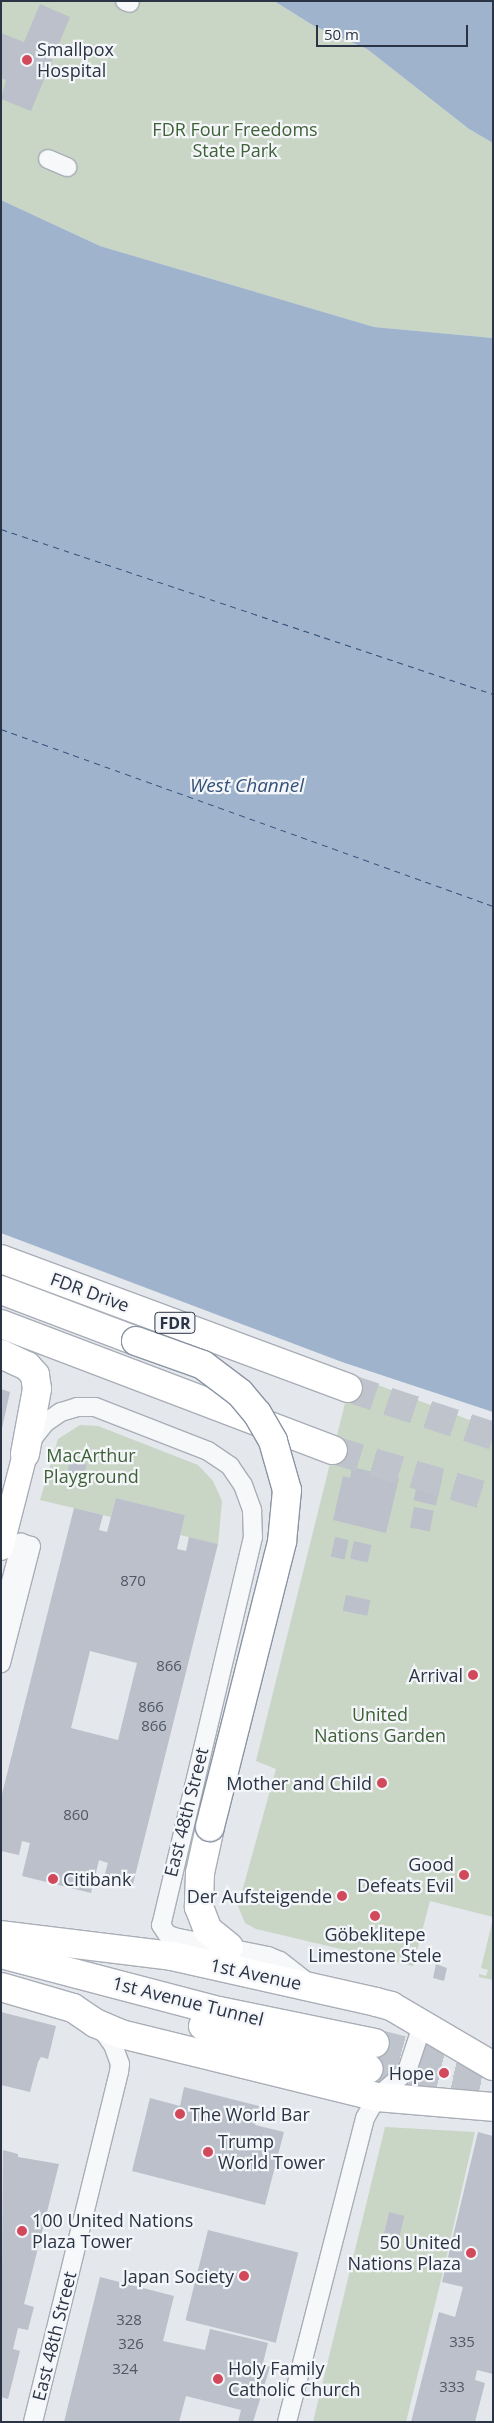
<!DOCTYPE html>
<meta charset="utf-8">
<style>
body{margin:0}
#map{position:relative;width:494px;height:2423px;overflow:hidden;background:#e4e7ec;font-family:"Open Sans",sans-serif}
div>[style]{position:absolute}
[style*='--x']{left:calc(var(--x)*1px);top:calc(var(--y)*1px);width:calc(var(--w)*1px);rotate:calc(var(--a)*1deg)}
.green>*{inset:0;background:#c9d6c5}
.water>*{inset:0;background:#9fb4cc}
.ferry>*{height:1px;margin-top:-0.5px;transform-origin:0;background:repeating-linear-gradient(90deg,#34527a 0 6px,transparent 0 11px)}
.building>*{inset:0;background:#bbc0ca;transform-origin:0 0}
.primary-tunnel>*{height:28px;margin-top:-14px;transform-origin:0;background:repeating-linear-gradient(90deg,#bfc3cb 0 28px,transparent 0 42px)}
.highway-tunnel>*{height:28px;margin-top:-14px;transform-origin:0;background:repeating-linear-gradient(90deg,#bfc3cb 0 28px,transparent 0 42px)}
.roads{filter:drop-shadow(1px 0 #a9aeb7) drop-shadow(-1px 0 #a9aeb7) drop-shadow(0 1px #a9aeb7) drop-shadow(0 -1px #a9aeb7)}
.street>*{height:18px;margin:-9px;padding:0 9px;transform-origin:9px;border-radius:9px;background:#f7f8fa}
.secondary>*{height:24px;margin:-12px;padding:0 12px;transform-origin:12px;border-radius:12px;background:#fff}
.primary>*{height:28px;margin:-14px;padding:0 14px;transform-origin:14px;border-radius:14px;background:#fff}
.highway>*{height:28px;margin:-14px;padding:0 14px;transform-origin:14px;border-radius:14px;background:#fff}
.bridges{filter:drop-shadow(1px 0 #8b94a3) drop-shadow(-1px 0 #8b94a3) drop-shadow(0 1px #8b94a3) drop-shadow(0 -1px #8b94a3)}
.highway-bridge>*{height:28px;margin:-14px;padding:0 14px;transform-origin:14px;border-radius:14px;background:#fff}
.dots>*{width:14px;height:14px;translate:-50% -50%;box-sizing:border-box;border:2px solid #f4f6f9;border-radius:50%}
span{translate:-50% -50%;white-space:nowrap;text-align:center;line-height:1.15;-webkit-text-stroke:4.5px #f4f6f9;paint-order:stroke}
.number-label{font-size:15px;color:#4f5766}
.number-label span{-webkit-text-stroke-width:0}
.shield-label span{padding:1px 4px;background:#f4f6f9;border:1px solid;border-radius:4px;-webkit-text-stroke-width:0}
.shield-label{font-size:16px;color:#2b3445;font-weight:700}
.poi-label{font-size:18px;color:#2b3445}
.left{translate:0 -50%;text-align:left}
.right{translate:-100% -50%;text-align:right}
.park-label{font-size:18px;color:#3f6138}
.street-label{font-size:18px;color:#2b3445}
.water-label{font-size:19px;color:#34527a;font-style:italic}
.frame{position:absolute;inset:0;border:2px solid #2b3445;pointer-events:none}
.scale{position:absolute;left:316px;top:25px;width:152px;height:22px;box-sizing:border-box;border:2px solid #2b3445;border-top:0;padding-left:6px;font-size:15px;line-height:18px;white-space:nowrap;color:#2b3445;-webkit-text-stroke:4px #f4f6f9;paint-order:stroke}
</style>
<div id="map">
<div class="green">
<i style="clip-path:polygon(1px 1px,274px 1px,314px 26px,367px 49px,469px 129px,493px 143px,493px 338px,374px 327px,100px 246px,1px 200px)"></i>
<i style="clip-path:polygon(352px 1375px,493px 1429px,493px 1917px,430px 1901px,413px 1966px,256px 1929px,245px 1923px,238px 1906px,276px 1769px,256px 1761px)"></i>
<i style="clip-path:polygon(80px 1425px,98px 1426px,198px 1465px,213px 1481px,222px 1501px,218px 1544px,180px 1535px,185px 1515px,116px 1498px,111px 1517px,40px 1500px,58px 1439px)"></i>
<i style="clip-path:polygon(493px 1919px,493px 1980px,479px 1977px,479px 1974px,486px 1976px,488px 1970px,481px 1968px)"></i>
<i style="clip-path:polygon(evenodd,385px 2127px,475px 2132px,443px 2272px,406px 2422px,313px 2422px,385px 2127px,389px 2212px,404px 2216px,399px 2236px,384px 2231px,389px 2212px)"></i>
</div>
<div class="water">
<i style="clip-path:polygon(274px 1px,493px 1px,493px 143px,469px 129px,367px 49px,314px 26px)"></i>
<i style="clip-path:polygon(1px 200px,100px 246px,374px 327px,493px 338px,493px 1412px,342px 1362px,1px 1233px)"></i>
</div>
<div class="ferry">
<i style="--x:1;--y:529;--w:519;--a:18.54"></i>
<i style="--x:1;--y:729;--w:523;--a:19.79"></i>
</div>
<div class="building">
<i style="clip-path:polygon(40px 4px,70px 17px,31px 111px,1px 99px,6px 80px,1px 78px,1px 33px,24px 42px)"></i>
<i style="clip-path:polygon(1px 1389px,10px 1392px,2px 1428px,1px 1428px)"></i>
<i style="left:70px;top:1461px;width:17px;height:19px;rotate:13deg"></i>
<i style="clip-path:polygon(352px 1467px,399px 1478px,386px 1533px,333px 1520px,343px 1476px,350px 1478px)"></i>
<i style="left:420px;top:1472px;width:23px;height:29px;rotate:13deg"></i>
<i style="clip-path:polygon(evenodd,116px 1498px,185px 1515px,177px 1549px,186px 1551px,189px 1537px,218px 1544px,133px 1884px,104px 1877px,108px 1863px,99px 1860px,91px 1893px,22px 1876px,30px 1843px,22px 1841px,19px 1855px,1px 1851px,1px 1798px,74px 1508px,103px 1515px,99px 1530px,107px 1532px,116px 1498px,90px 1651px,137px 1663px,118px 1740px,71px 1728px,90px 1651px)"></i>
<i style="left:414px;top:1507px;width:20px;height:21px;rotate:11deg"></i>
<i style="left:335px;top:1537px;width:14px;height:20px;rotate:12deg"></i>
<i style="left:354px;top:1541px;width:18px;height:18px;rotate:13deg"></i>
<i style="left:346px;top:1595px;width:25px;height:16px;rotate:12deg"></i>
<i style="clip-path:polygon(436px 1964px,447px 1968px,444px 1981px,433px 1978px)"></i>
<i style="clip-path:polygon(1px 2012px,56px 2026px,48px 2059px,41px 2057px,38px 2062px,30px 2092px,1px 2085px)"></i>
<i style="clip-path:polygon(184px 2087px,259px 2106px,255px 2125px,284px 2132px,265px 2205px,132px 2171px,150px 2098px,180px 2106px)"></i>
<i style="clip-path:polygon(478px 2132px,493px 2136px,493px 2374px,477px 2370px,475px 2380px,485px 2383px,475px 2422px,411px 2422px,439px 2312px,455px 2317px,463px 2287px,442px 2282px)"></i>
<i style="clip-path:polygon(3px 2150px,18px 2154px,18px 2157px,59px 2164px,24px 2304px,34px 2307px,28px 2330px,18px 2328px,13px 2349px,20px 2351px,8px 2399px,1px 2397px)"></i>
<i style="left:389px;top:2212px;width:16px;height:21px;rotate:14deg"></i>
<i style="left:208px;top:2230px;width:93px;height:93px;rotate:14deg"></i>
<i style="clip-path:polygon(100px 2277px,174px 2296px,163px 2341px,205px 2350px,210px 2329px,268px 2343px,263px 2363px,270px 2367px,253px 2422px,238px 2422px,241px 2410px,186px 2396px,179px 2422px,64px 2422px)"></i>
</div>
<div class="primary-tunnel">
<i style="--x:375;--y:2043;--w:122;--a:14.3"></i>
<i style="--x:369;--y:2069;--w:126;--a:13.8"></i>
</div>
<div class="highway-tunnel">
<i style="--x:348;--y:1388;--w:153;--a:18.3"></i>
<i style="--x:333;--y:1450;--w:167;--a:16.7"></i>
</div>
<div class="roads">
<div class="street">
<i style="--x:125;--y:1;--w:5;--a:22"></i>
<i style="--x:48;--y:159;--w:21;--a:23"></i>
<i style="--x:30;--y:1442;--w:24;--a:-52"></i>
<i style="--x:45;--y:1423;--w:19;--a:-35"></i>
<i style="--x:61;--y:1412;--w:17;--a:-17"></i>
<i style="--x:77;--y:1407;--w:18;--a:0"></i>
<i style="--x:95;--y:1407;--w:121;--a:21.3"></i>
<i style="--x:208;--y:1451;--w:27;--a:34"></i>
<i style="--x:230;--y:1466;--w:23;--a:56"></i>
<i style="--x:243;--y:1485;--w:27;--a:70"></i>
<i style="--x:252;--y:1510;--w:27;--a:88"></i>
<i style="--x:253;--y:1537;--w:399;--a:103.3"></i>
<i style="--x:161;--y:1925;--w:11;--a:56"></i>
<i style="--x:167;--y:1934;--w:8;--a:23"></i>
<i style="--x:174;--y:1937;--w:96;--a:11.4"></i>
<i style="--x:268;--y:1956;--w:13;--a:23"></i>
<i style="--x:280;--y:1961;--w:37;--a:38"></i>
<i style="--x:1;--y:1620;--w:80;--a:-75.4"></i>
<i style="--x:21;--y:1543;--w:10;--a:17"></i>
<i style="--x:31;--y:1546;--w:121;--a:104.4"></i>
<i style="--x:33;--y:2422;--w:360;--a:-76.2"></i>
<i style="--x:119;--y:2072;--w:8;--a:-83"></i>
<i style="--x:120;--y:2064;--w:20;--a:-110"></i>
<i style="--x:113;--y:2045;--w:24;--a:-126"></i>
<i style="--x:287;--y:2422;--w:314;--a:-75.6"></i>
<i style="--x:365;--y:2118;--w:24;--a:-60"></i>
<i style="--x:377;--y:2097;--w:40;--a:-41"></i>
<i style="--x:407;--y:2071;--w:47;--a:-71.6"></i>
</div>
<div class="secondary">
<i style="--x:1;--y:1548;--w:97;--a:-75.7"></i>
</div>
<div class="primary">
<i style="--x:1;--y:1935;--w:172;--a:7"></i>
<i style="--x:172;--y:1956;--w:209;--a:12.7"></i>
<i style="--x:376;--y:2002;--w:16;--a:15"></i>
<i style="--x:391;--y:2006;--w:118;--a:30.5"></i>
<i style="--x:1;--y:1954;--w:225;--a:14.7"></i>
<i style="--x:219;--y:2011;--w:159;--a:11.6"></i>
<i style="--x:1;--y:1987;--w:75;--a:16.3"></i>
<i style="--x:73;--y:2008;--w:27;--a:34"></i>
<i style="--x:95;--y:2023;--w:28;--a:23"></i>
<i style="--x:121;--y:2034;--w:264;--a:13.8"></i>
<i style="--x:377;--y:2097;--w:116;--a:4.9"></i>
<i style="--x:203;--y:2026;--w:171;--a:14.5"></i>
</div>
<div class="highway">
<i style="--x:1;--y:1259;--w:370;--a:20.4"></i>
<i style="--x:1;--y:1290;--w:144;--a:20.7"></i>
<i style="--x:1;--y:1324;--w:355;--a:20.8"></i>
<i style="--x:1;--y:1354;--w:29;--a:25"></i>
<i style="--x:27;--y:1366;--w:12;--a:48"></i>
<i style="--x:35;--y:1375;--w:14;--a:82"></i>
<i style="--x:37;--y:1389;--w:66;--a:100.5"></i>
<i style="--x:210;--y:1827;--w:47;--a:102.3"></i>
<i style="--x:200;--y:1873;--w:34;--a:92"></i>
<i style="--x:199;--y:1907;--w:25;--a:69"></i>
<i style="--x:208;--y:1930;--w:27;--a:39"></i>
</div>
</div>
<div class="bridges">
<div class="highway-bridge">
<i style="--x:136;--y:1341;--w:71;--a:19.7"></i>
<i style="--x:203;--y:1365;--w:46;--a:37.1"></i>
<i style="--x:240;--y:1393;--w:26;--a:50"></i>
<i style="--x:257;--y:1413;--w:32;--a:60"></i>
<i style="--x:273;--y:1441;--w:51;--a:74.1"></i>
<i style="--x:287;--y:1490;--w:52;--a:95.5"></i>
<i style="--x:282;--y:1542;--w:294;--a:104.2"></i>
</div>
</div>
<div class="dots">
<i style="left:27px;top:60px;background:#d1495b"></i>
<i style="left:473px;top:1675px;background:#d1495b"></i>
<i style="left:382px;top:1783px;background:#d1495b"></i>
<i style="left:464px;top:1875px;background:#d1495b"></i>
<i style="left:53px;top:1879px;background:#d1495b"></i>
<i style="left:342px;top:1896px;background:#d1495b"></i>
<i style="left:375px;top:1916px;background:#d1495b"></i>
<i style="left:444px;top:2073px;background:#d1495b"></i>
<i style="left:180px;top:2114px;background:#d1495b"></i>
<i style="left:208px;top:2152px;background:#d1495b"></i>
<i style="left:22px;top:2231px;background:#d1495b"></i>
<i style="left:471px;top:2253px;background:#d1495b"></i>
<i style="left:244px;top:2276px;background:#d1495b"></i>
<i style="left:218px;top:2379px;background:#d1495b"></i>
</div>
<div class="number-label">
<span style="left:133px;top:1581px">870</span>
<span style="left:169px;top:1666px">866</span>
<span style="left:151px;top:1707px">866</span>
<span style="left:154px;top:1726px">866</span>
<span style="left:76px;top:1815px">860</span>
<span style="left:129px;top:2320px">328</span>
<span style="left:462px;top:2342px">335</span>
<span style="left:131px;top:2344px">326</span>
<span style="left:125px;top:2369px">324</span>
<span style="left:452px;top:2387px">333</span>
</div>
<div class="shield-label">
<span style="left:175px;top:1323px">FDR</span>
</div>
<div class="poi-label">
<span class="left" style="left:37px;top:60px">Smallpox<br>Hospital</span>
<span class="right" style="left:463px;top:1675px">Arrival</span>
<span class="right" style="left:372px;top:1783px">Mother and Child</span>
<span class="right" style="left:454px;top:1875px">Good<br>Defeats Evil</span>
<span class="left" style="left:63px;top:1879px">Citibank</span>
<span class="right" style="left:332px;top:1896px">Der Aufsteigende</span>
<span style="left:375px;top:1945px">Göbeklitepe<br>Limestone Stele</span>
<span class="right" style="left:434px;top:2073px">Hope</span>
<span class="left" style="left:190px;top:2114px">The World Bar</span>
<span class="left" style="left:218px;top:2152px">Trump<br>World Tower</span>
<span class="left" style="left:32px;top:2231px">100 United Nations<br>Plaza Tower</span>
<span class="right" style="left:461px;top:2253px">50 United<br>Nations Plaza</span>
<span class="right" style="left:234px;top:2276px">Japan Society</span>
<span class="left" style="left:228px;top:2379px">Holy Family<br>Catholic Church</span>
</div>
<div class="park-label">
<span style="left:235px;top:140px">FDR Four Freedoms<br>State Park</span>
<span style="left:91px;top:1466px">MacArthur<br>Playground</span>
<span style="left:380px;top:1725px">United<br>Nations Garden</span>
</div>
<div class="street-label">
<span style="left:90px;top:1292px;rotate:20deg">FDR Drive</span>
<span style="left:186px;top:1812px;rotate:-76deg">East 48th Street</span>
<span style="left:256px;top:1974px;rotate:12deg">1st Avenue</span>
<span style="left:188px;top:2001px;rotate:14deg">1st Avenue Tunnel</span>
<span style="left:54px;top:2336px;rotate:-76deg">East 48th Street</span>
</div>
<div class="water-label">
<span style="left:247px;top:786px">West Channel</span>
</div>
<div class="frame"></div>
<div class="scale">50 m</div>
</div>
